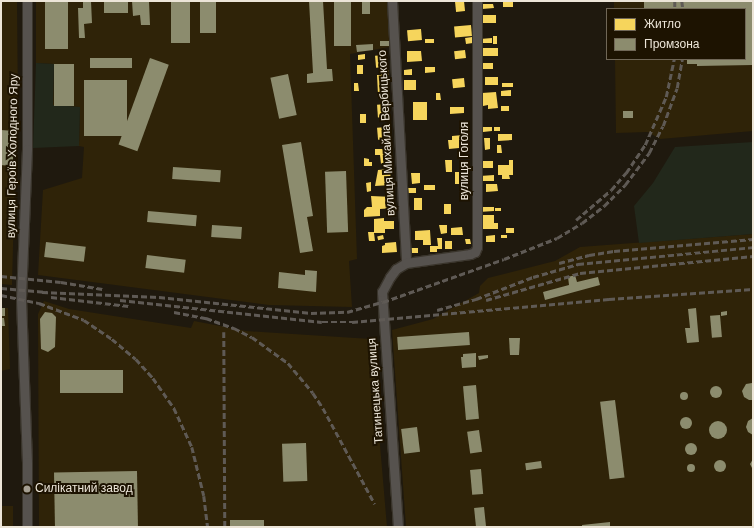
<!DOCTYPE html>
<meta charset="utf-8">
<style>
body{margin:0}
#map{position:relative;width:754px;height:528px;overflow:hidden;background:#1f190e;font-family:Arial,sans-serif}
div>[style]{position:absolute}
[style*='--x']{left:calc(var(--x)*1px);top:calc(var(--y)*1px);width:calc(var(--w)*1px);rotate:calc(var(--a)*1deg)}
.built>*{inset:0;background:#2f2308;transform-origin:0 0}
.green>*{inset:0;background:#22281b}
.homes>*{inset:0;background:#f6d55c;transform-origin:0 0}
.industry>*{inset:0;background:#8c8c6e;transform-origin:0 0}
.round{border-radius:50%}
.roads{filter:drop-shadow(1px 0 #3a352c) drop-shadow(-1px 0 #3a352c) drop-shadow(0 1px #3a352c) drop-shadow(0 -1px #3a352c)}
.minor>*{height:9px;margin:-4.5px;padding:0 4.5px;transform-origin:4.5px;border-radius:4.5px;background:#56524e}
.rail>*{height:2.5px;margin-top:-1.25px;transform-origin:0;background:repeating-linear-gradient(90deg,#5f5a55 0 6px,transparent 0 9px)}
.dots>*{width:11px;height:11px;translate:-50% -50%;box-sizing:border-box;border:2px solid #1d1301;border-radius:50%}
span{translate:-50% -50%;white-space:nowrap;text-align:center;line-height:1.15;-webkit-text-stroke:4px #1d1301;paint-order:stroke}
.street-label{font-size:12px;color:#ece5d8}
.poi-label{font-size:12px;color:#ece5d8}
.left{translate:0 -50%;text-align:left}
.frame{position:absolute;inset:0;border:2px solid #ece5d8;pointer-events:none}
.legend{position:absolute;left:606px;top:8px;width:140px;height:52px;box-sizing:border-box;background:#1d1301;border:1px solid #706757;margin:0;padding:5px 7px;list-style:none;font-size:12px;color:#ece5d8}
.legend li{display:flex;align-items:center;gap:8px;height:20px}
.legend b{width:20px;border:1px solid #706757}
</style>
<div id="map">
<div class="built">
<i style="clip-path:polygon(1px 1px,17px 1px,18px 113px,13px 113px,15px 131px,13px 161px,15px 169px,12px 285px,1px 284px)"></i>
<i style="clip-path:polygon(36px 1px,392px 1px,395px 46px,350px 54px,357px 259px,349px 261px,352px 307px,269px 305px,38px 275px,43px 190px,82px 178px,84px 147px,79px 146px,80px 107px,53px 106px,54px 64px,36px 63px)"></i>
<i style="clip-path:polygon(614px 1px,753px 1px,753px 131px,660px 139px,648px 132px,616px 133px,615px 59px,745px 59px,745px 9px,614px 9px)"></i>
<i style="clip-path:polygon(753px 234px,753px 527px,406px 527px,392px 330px,433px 319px,479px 293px,480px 286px,488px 278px,555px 261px,580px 247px)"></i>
<i style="clip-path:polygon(44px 301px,69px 309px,191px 328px,194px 321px,246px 331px,371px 339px,387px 527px,39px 527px,38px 314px)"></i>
<i style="clip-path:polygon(1px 308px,8px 308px,10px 369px,1px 371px)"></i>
<i style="left:1px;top:506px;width:12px;height:21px"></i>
</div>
<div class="green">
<i style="clip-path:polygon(36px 63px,54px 64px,53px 105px,80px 107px,79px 146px,33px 148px)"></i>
<i style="clip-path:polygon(753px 142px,753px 234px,639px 243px,634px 206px,653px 183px,675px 147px)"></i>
</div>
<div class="homes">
<i style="left:464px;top:1px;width:10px;height:9px;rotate:84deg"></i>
<i style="left:503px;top:1px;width:10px;height:6px"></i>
<i style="clip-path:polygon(482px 4px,493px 4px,494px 8px,482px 9px)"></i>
<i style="left:483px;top:15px;width:13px;height:8px"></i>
<i style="left:471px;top:25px;width:11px;height:17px;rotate:85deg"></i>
<i style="left:421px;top:29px;width:11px;height:14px;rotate:85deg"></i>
<i style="left:493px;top:36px;width:4px;height:8px"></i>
<i style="left:472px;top:37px;width:6px;height:7px;rotate:81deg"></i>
<i style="clip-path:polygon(492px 38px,492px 43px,480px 43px,480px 39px)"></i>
<i style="left:434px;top:39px;width:4px;height:9px;rotate:90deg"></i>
<i style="left:481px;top:48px;width:17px;height:8px"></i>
<i style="left:465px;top:50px;width:8px;height:11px;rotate:83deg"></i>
<i style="clip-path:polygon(407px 51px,421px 51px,422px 61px,407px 62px)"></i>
<i style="clip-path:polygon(365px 54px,365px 59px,358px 60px,358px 55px)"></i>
<i style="left:384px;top:55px;width:12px;height:9px;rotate:85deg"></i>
<i style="left:479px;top:63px;width:14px;height:6px"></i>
<i style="left:357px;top:65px;width:6px;height:9px"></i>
<i style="clip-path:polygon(425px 67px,435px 67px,435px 72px,425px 73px)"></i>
<i style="clip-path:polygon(412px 69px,412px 75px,404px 75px,404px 70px)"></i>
<i style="clip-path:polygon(381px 70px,389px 70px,389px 95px,378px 95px,377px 75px,381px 75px)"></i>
<i style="left:485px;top:77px;width:13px;height:8px"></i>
<i style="left:464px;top:78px;width:9px;height:12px;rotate:84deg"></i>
<i style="left:416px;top:80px;width:10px;height:12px;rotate:90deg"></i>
<i style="clip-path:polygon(354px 83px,358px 83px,359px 91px,354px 91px)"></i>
<i style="left:513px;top:83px;width:4px;height:11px;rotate:90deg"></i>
<i style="clip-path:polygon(511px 90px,511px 96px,501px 96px,501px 91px)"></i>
<i style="clip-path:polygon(496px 92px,498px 108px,488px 109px,488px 105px,483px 106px,482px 93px)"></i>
<i style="clip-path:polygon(436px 93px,440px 93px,441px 100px,436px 100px)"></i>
<i style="left:413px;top:102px;width:14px;height:18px"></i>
<i style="left:386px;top:104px;width:13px;height:9px;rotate:86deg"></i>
<i style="left:501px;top:106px;width:8px;height:5px"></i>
<i style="clip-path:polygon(450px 107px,464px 107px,464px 113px,450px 114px)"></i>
<i style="left:360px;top:114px;width:6px;height:9px"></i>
<i style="left:387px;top:127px;width:12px;height:10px;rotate:85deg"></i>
<i style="clip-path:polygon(483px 127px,492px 127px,492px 131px,483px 132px)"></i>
<i style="left:494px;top:127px;width:6px;height:4px"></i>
<i style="clip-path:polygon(498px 134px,512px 134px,512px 140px,498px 141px)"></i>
<i style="clip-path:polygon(463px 135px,464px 145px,459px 146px,459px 148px,449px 149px,448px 140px,452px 140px,452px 136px)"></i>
<i style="clip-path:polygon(484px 138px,490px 138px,490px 149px,485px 150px)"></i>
<i style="clip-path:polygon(497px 145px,501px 145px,502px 153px,497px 153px)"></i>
<i style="clip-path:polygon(375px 149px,383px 149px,383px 152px,389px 152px,389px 164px,381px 164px,380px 155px,375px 155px)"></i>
<i style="clip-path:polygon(364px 158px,369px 159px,369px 162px,372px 162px,372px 166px,364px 166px)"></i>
<i style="clip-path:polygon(445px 160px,452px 160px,452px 172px,446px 172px)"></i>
<i style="clip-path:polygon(509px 160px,513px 160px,513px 175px,509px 175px,510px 179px,502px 179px,502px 175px,498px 175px,498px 165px,509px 165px)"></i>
<i style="left:483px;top:161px;width:10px;height:7px"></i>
<i style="clip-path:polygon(390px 169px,391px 185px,375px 186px,378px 170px)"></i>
<i style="left:455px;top:172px;width:11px;height:12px"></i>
<i style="clip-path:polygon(411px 173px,420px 173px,420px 183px,412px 184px)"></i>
<i style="clip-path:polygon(494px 175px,494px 181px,480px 181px,480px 176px)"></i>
<i style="clip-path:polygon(371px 182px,371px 191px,367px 192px,366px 183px)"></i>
<i style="clip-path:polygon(486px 184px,497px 184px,498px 191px,486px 192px)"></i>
<i style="left:424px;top:185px;width:11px;height:5px"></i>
<i style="left:408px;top:188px;width:8px;height:5px"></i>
<i style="clip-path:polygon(371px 196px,393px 197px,394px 208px,380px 209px,380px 216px,364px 217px,364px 210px,367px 207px,372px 207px)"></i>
<i style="left:414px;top:198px;width:8px;height:12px"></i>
<i style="left:444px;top:204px;width:7px;height:10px"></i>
<i style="clip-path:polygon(479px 207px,494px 207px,494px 211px,479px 212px)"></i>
<i style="left:495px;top:208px;width:6px;height:3px"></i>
<i style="clip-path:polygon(482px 215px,494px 215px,494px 223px,498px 223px,498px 229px,482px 229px)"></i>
<i style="clip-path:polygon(384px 218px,384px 221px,394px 221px,394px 229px,385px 229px,385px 233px,374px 233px,375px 241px,369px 241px,368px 232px,374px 232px,374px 219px)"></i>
<i style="clip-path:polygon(439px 225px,447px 225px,447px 233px,441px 234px)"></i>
<i style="clip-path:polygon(462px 227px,463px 235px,451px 235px,451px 228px)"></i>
<i style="left:506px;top:228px;width:8px;height:5px"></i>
<i style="clip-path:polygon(430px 230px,431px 245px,423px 245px,423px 240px,415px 240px,415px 231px)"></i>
<i style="left:383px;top:235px;width:4px;height:6px;rotate:76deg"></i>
<i style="clip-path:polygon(495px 235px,495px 242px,486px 242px,486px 236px)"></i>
<i style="left:501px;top:235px;width:6px;height:3px"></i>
<i style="clip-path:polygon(437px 238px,442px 238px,442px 249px,437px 249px,437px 252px,430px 252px,430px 246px,438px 246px)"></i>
<i style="clip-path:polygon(465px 239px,470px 239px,471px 244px,466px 244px)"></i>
<i style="left:445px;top:241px;width:7px;height:8px"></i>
<i style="clip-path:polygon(396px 242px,397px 252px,382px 253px,382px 246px,385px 245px,385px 243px)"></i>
<i style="left:410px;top:248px;width:8px;height:5px"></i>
</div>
<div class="industry">
<i style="left:45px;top:1px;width:23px;height:48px"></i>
<i style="clip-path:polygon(83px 1px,91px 1px,92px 23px,84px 24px,85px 38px,79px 38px,78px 8px,83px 8px)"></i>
<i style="left:104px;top:1px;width:24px;height:12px"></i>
<i style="clip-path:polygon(132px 1px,149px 1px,150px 25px,141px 25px,140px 15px,133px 16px)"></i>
<i style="left:171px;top:1px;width:19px;height:42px"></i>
<i style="left:200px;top:1px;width:16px;height:32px"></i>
<i style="clip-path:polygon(309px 1px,323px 1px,327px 69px,332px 69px,333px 81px,307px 83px,307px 74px,313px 73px)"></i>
<i style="left:334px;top:1px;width:17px;height:45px"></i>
<i style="left:362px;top:1px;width:8px;height:13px"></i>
<i style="clip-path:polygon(644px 1px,753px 1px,753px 65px,697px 66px,697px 64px,687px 64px,687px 59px,745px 59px,745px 9px,644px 9px)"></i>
<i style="left:389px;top:41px;width:5px;height:9px;rotate:90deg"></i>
<i style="clip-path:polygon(373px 44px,373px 50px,357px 52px,356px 45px)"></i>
<i style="left:132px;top:58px;width:10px;height:42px;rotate:90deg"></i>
<i style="left:150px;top:58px;width:20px;height:92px;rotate:20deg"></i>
<i style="left:54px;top:64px;width:20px;height:42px"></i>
<i style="left:288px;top:74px;width:42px;height:18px;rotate:78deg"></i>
<i style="left:84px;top:80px;width:43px;height:56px"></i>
<i style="left:623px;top:111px;width:10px;height:7px"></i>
<i style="left:1px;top:130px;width:14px;height:35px;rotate:4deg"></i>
<i style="clip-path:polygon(301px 142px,313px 216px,307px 217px,313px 251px,300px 253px,282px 145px)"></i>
<i style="left:173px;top:167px;width:48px;height:12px;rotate:4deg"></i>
<i style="left:346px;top:171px;width:61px;height:21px;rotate:88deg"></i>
<i style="left:148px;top:211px;width:49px;height:11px;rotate:5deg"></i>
<i style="left:212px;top:225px;width:30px;height:12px;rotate:4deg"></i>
<i style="left:46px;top:242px;width:40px;height:15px;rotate:7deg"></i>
<i style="left:147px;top:255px;width:39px;height:13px;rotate:7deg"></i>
<i style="clip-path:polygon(305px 270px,317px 271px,316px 292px,278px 288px,279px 272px,305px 275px)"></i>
<i style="clip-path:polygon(575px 275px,577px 282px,598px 277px,600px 285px,545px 300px,543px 292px,569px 285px,568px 277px)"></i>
<i style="left:1px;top:308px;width:4px;height:8px"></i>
<i style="clip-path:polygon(696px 308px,699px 342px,687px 343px,685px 328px,690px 328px,688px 309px)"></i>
<i style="clip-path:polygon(727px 311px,727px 315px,721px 316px,721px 312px)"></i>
<i style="clip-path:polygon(45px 312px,52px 313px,56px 317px,55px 347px,48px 352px,41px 349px,40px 319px)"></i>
<i style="left:720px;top:315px;width:22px;height:10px;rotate:85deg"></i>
<i style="clip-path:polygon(1px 318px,4px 318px,5px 326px,1px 326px)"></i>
<i style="left:469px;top:332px;width:13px;height:72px;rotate:86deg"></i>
<i style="clip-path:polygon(509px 338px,520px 338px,519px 355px,510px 355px)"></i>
<i style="clip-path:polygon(476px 353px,476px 367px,462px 368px,461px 357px,463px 357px,463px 354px)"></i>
<i style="clip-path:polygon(488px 355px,488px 358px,479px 360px,478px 356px)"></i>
<i style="left:60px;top:370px;width:63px;height:23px"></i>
<i style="clip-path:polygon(752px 383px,753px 400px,749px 400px,744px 397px,742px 391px,746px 384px)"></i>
<i style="left:476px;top:385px;width:34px;height:13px;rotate:85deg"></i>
<i class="round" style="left:710px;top:386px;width:12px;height:12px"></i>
<i class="round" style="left:680px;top:392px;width:8px;height:8px"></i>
<i style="left:615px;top:400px;width:78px;height:15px;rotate:83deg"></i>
<i class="round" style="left:680px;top:417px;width:12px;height:12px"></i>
<i style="clip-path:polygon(753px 418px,753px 435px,748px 432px,746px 427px,748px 421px)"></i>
<i class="round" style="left:709px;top:421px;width:18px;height:18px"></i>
<i style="left:417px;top:427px;width:25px;height:16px;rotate:83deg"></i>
<i style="left:479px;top:430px;width:22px;height:12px;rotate:82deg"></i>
<i class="round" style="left:685px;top:443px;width:12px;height:12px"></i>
<i style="left:306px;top:443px;width:38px;height:24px;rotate:88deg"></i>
<i style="clip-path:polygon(753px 459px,753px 470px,750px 464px)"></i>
<i class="round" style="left:714px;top:460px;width:12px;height:12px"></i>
<i style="left:541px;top:461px;width:7px;height:16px;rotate:82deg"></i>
<i class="round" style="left:687px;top:464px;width:8px;height:8px"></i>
<i style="left:481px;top:469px;width:25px;height:11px;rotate:85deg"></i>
<i style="left:137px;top:471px;width:56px;height:83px;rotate:89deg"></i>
<i style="left:484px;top:507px;width:20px;height:10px;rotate:84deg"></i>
<i style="left:230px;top:520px;width:34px;height:7px"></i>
<i style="clip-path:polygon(610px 522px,610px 527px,582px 527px,582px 525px)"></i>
</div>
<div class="roads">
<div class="minor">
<i style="--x:27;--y:1;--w:148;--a:90"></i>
<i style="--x:27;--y:149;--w:150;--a:92.3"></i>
<i style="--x:21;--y:299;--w:163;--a:87.9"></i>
<i style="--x:27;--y:462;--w:65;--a:90"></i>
<i style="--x:392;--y:1;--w:262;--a:86.9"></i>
<i style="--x:398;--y:527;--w:236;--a:-93.9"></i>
<i style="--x:382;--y:292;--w:17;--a:-62"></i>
<i style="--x:390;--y:277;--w:10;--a:-53"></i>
<i style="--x:396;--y:269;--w:12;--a:-31"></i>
<i style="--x:406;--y:263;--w:65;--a:-8"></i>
<i style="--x:470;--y:254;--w:5;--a:-22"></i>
<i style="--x:475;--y:252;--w:5;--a:-68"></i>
<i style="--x:477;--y:247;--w:246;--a:-90"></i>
</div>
</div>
<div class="rail">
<i style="--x:675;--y:1;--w:8;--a:90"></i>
<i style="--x:682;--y:1;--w:8;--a:83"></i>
<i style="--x:576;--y:220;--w:46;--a:-40.6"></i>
<i style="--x:611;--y:190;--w:23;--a:-49"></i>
<i style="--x:626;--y:173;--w:34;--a:-56"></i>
<i style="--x:645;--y:145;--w:52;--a:-66.4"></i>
<i style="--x:666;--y:97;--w:39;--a:-78"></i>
<i style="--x:559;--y:263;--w:31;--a:-15"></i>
<i style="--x:589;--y:255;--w:25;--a:-9"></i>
<i style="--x:614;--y:251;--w:140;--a:-4.9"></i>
<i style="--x:1;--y:276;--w:60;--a:5.7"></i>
<i style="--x:61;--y:282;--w:42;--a:9.7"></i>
<i style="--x:1;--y:288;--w:46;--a:5"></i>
<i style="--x:42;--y:292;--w:117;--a:2.4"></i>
<i style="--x:159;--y:297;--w:153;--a:6"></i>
<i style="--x:311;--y:313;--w:36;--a:-2"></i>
<i style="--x:347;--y:312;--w:37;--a:-16"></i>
<i style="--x:383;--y:302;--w:128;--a:-19.6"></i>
<i style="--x:504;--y:259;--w:57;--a:-21.6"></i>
<i style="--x:557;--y:238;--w:29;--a:-31"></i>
<i style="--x:582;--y:223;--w:28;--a:-38"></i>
<i style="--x:604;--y:206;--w:30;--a:-45"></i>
<i style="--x:625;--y:185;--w:40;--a:-53"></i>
<i style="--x:649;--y:153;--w:30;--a:-63"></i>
<i style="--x:663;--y:126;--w:40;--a:-69.8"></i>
<i style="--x:677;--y:88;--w:29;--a:-80"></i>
<i style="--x:1;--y:295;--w:39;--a:12"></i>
<i style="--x:39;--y:303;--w:48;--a:20.7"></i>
<i style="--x:84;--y:320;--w:34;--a:34"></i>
<i style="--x:112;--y:339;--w:31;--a:40"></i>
<i style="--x:136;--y:359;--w:25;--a:48"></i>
<i style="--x:153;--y:378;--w:37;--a:55"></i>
<i style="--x:174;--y:408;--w:43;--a:65.2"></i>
<i style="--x:192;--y:447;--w:50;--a:76.2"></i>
<i style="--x:204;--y:496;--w:31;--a:83"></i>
<i style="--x:51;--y:297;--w:78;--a:6.7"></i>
<i style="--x:120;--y:300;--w:203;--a:6.2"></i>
<i style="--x:322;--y:322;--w:30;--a:0"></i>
<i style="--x:352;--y:322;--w:258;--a:-5.1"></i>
<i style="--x:609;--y:299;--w:144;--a:-4"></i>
<i style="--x:486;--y:300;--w:98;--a:-16"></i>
<i style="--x:580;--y:273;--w:174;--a:-5.6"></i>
<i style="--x:437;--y:310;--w:41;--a:-15.8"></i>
<i style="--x:476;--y:299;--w:61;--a:-21.1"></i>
<i style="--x:533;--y:277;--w:47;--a:-16.1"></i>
<i style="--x:578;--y:264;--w:176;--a:-5.5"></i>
<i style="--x:174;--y:312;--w:33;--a:11"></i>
<i style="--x:206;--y:318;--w:30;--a:20"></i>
<i style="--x:234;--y:328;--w:20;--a:27"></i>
<i style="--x:252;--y:337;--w:44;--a:35.8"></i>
<i style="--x:288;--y:363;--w:39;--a:50"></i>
<i style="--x:313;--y:393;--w:18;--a:56"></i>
<i style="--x:323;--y:408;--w:109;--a:61.6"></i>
<i style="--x:224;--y:332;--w:195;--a:89.7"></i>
</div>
<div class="dots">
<i style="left:27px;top:489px;background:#a49e91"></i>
</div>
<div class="street-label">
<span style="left:387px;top:133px;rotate:-93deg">вулиця Михайла Вербицького</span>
<span style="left:13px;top:156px;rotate:-89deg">вулиця Героїв Холодного Яру</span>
<span style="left:465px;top:161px;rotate:-90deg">вулиця Гоголя</span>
<span style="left:376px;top:391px;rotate:-94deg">Татинецька вулиця</span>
</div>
<div class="poi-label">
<span class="left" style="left:35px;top:489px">Силікатний завод</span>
</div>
<div class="frame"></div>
<ul class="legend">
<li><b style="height:11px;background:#f6d55c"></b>Житло</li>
<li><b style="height:11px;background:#8c8c6e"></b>Промзона</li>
</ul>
</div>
